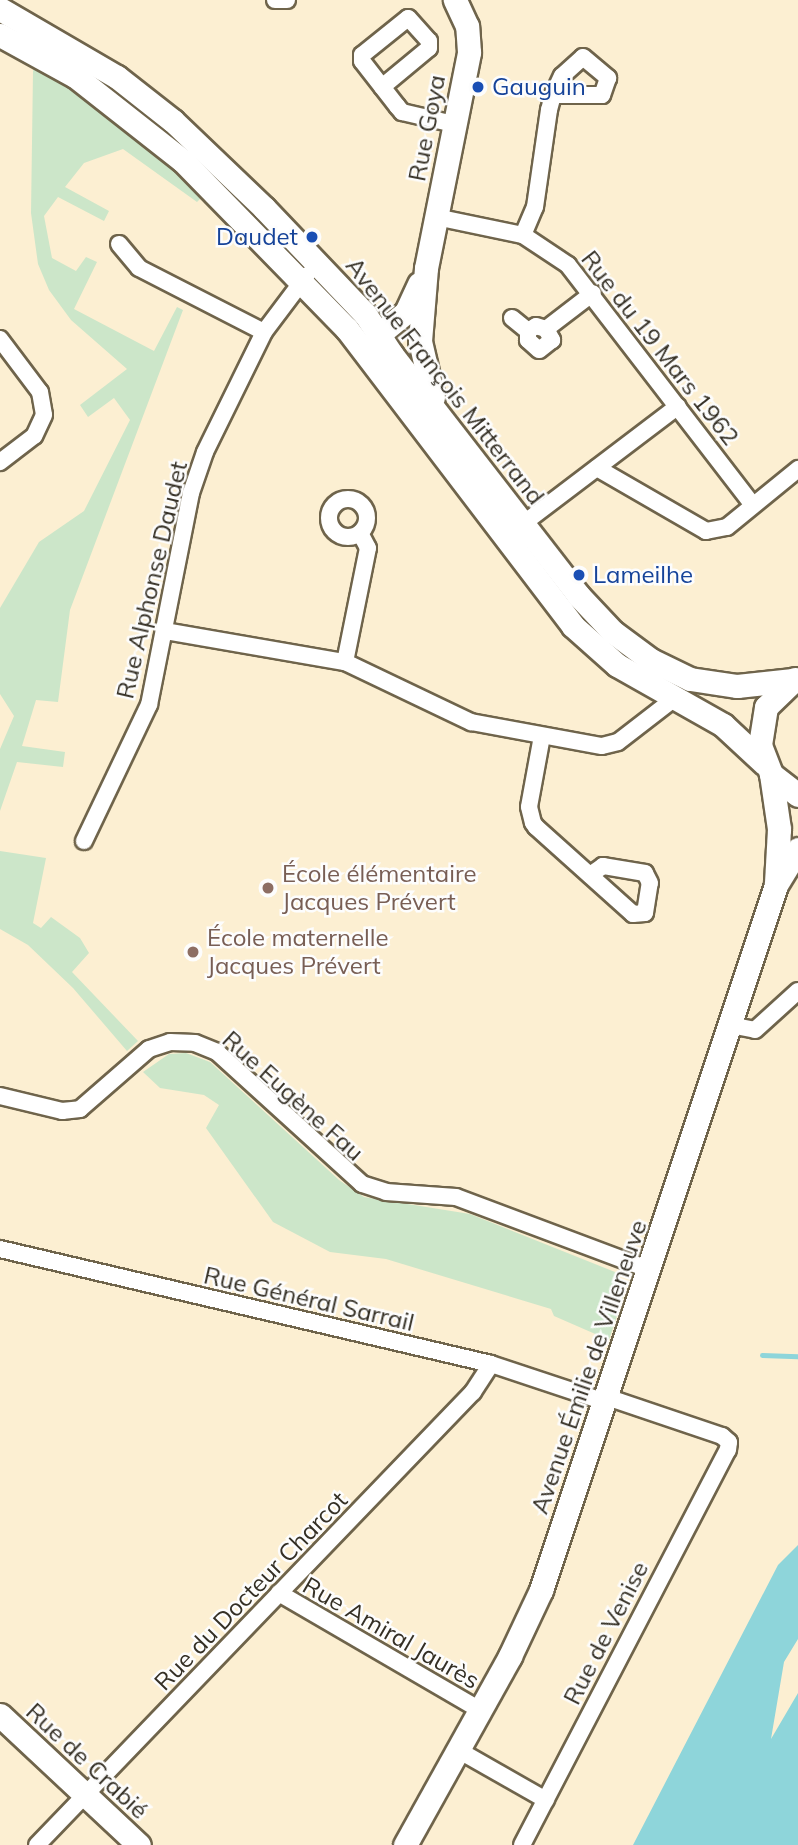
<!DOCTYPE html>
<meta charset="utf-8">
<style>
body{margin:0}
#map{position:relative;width:798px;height:1845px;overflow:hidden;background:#fcefd2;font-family:Mulish,sans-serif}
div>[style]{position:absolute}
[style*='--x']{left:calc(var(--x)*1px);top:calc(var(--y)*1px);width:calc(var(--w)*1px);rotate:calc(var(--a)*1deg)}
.green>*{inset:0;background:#cce6c9}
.water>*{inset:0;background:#8ed5da}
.stream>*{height:5px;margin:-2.5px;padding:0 2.5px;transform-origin:2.5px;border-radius:2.5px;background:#8ed5da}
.roads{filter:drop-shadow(2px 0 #6f644b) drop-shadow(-2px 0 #6f644b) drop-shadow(0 2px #6f644b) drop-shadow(0 -2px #6f644b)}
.street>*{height:16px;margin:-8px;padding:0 8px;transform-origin:8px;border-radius:8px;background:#fff}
.street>.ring{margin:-8px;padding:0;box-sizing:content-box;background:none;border:16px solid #fff;border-radius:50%}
.secondary>*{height:23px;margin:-11.5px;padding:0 11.5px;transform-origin:11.5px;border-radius:11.5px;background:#fff}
.dots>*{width:19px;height:19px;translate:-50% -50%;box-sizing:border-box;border:4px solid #fdfdfd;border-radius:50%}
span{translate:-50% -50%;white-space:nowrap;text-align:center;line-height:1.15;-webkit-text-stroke:5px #fdfdfd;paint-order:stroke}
.transit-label{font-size:24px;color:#164399}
.left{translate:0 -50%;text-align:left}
.right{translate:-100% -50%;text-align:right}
.street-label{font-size:24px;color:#342f24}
.education-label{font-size:24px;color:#785e54}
</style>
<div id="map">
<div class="green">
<i style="clip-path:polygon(37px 63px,127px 125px,205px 194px,197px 202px,123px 149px,84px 163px,65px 187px,109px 211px,104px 221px,58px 197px,44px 216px,52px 258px,76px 271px,86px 257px,97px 262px,74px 309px,154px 351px,177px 307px,183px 310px,70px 610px,58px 702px,36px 700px,22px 746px,65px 752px,63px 767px,17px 762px,0 811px,0 749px,14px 716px,0 694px,0 608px,39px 542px,84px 511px,130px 420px,114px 398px,88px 417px,80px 405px,127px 369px,71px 320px,49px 290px,38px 264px,31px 213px,33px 71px)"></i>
<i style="clip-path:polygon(0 851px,46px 858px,33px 923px,41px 928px,51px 917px,80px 938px,89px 953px,72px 972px,138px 1041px,127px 1051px,73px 988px,28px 945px,0 929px)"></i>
<i style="clip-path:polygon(186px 1053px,210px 1062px,339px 1180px,364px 1197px,470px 1214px,615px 1272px,626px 1289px,609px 1340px,554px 1316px,551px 1309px,386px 1259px,330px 1252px,273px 1222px,206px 1128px,219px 1105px,204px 1095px,160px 1088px,143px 1072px,169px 1054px)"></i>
</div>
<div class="water">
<i style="clip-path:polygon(798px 1545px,798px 1639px,784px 1662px,771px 1739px,798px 1693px,798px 1845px,633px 1845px,778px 1565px)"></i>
</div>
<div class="stream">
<i style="--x:762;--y:1355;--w:36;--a:2"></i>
</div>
<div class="roads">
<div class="street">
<i style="--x:275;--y:0;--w:12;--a:0"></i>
<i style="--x:382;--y:87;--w:61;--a:-39.7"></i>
<i style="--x:429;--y:48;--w:7;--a:-90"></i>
<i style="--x:429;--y:41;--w:31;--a:-132"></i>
<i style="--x:408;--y:18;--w:59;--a:141.2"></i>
<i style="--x:362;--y:55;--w:6;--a:90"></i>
<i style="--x:362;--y:61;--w:57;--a:52.1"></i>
<i style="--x:397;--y:106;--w:8;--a:50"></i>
<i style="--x:402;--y:112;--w:53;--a:13"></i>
<i style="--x:436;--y:217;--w:89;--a:11.7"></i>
<i style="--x:523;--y:235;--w:54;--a:33.7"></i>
<i style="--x:568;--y:265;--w:303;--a:52.4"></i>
<i style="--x:523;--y:235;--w:30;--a:-67"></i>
<i style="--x:535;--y:207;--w:98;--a:-81.8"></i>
<i style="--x:549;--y:110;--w:16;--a:-75"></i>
<i style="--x:553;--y:95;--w:21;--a:-65"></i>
<i style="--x:562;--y:76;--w:28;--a:-42"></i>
<i style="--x:583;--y:57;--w:33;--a:40"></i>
<i style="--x:608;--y:78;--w:18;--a:109"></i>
<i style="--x:602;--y:95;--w:49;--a:180"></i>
<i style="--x:119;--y:244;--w:31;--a:50"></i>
<i style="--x:139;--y:268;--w:140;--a:27.1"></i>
<i style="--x:512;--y:318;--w:21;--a:39"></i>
<i style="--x:546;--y:329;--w:13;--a:61"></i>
<i style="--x:552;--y:340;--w:16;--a:142"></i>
<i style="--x:539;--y:350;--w:15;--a:-138"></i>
<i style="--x:528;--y:340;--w:9;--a:-90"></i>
<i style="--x:528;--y:331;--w:9;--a:-32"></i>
<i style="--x:536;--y:326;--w:10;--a:17"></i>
<i style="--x:546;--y:329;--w:59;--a:-37.5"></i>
<i style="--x:0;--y:339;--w:66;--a:53"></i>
<i style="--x:40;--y:392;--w:23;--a:80"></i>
<i style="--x:44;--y:415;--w:23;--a:115"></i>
<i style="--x:34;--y:436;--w:43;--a:142.6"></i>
<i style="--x:597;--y:468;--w:126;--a:30"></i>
<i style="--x:706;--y:531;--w:21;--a:-11"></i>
<i style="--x:727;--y:527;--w:92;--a:-39.2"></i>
<i class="ring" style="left:329px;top:499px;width:22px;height:22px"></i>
<i style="--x:524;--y:523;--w:193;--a:-37.2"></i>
<i style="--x:165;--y:631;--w:183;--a:9.8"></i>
<i style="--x:345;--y:662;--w:140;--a:25.5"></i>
<i style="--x:471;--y:722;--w:133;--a:10.4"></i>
<i style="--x:602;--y:746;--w:16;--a:-14"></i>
<i style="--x:618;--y:742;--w:72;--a:-37.7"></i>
<i style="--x:345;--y:662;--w:116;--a:-78.6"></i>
<i style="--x:368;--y:548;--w:17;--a:-118"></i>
<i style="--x:542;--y:736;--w:72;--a:100.4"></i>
<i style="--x:529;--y:807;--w:16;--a:76"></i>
<i style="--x:533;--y:823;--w:5;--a:53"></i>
<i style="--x:536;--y:827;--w:130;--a:41.9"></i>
<i style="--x:633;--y:914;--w:12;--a:-5"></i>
<i style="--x:645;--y:913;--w:30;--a:-81"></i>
<i style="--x:650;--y:883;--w:11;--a:-117"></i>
<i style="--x:645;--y:873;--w:43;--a:-170.5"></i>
<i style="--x:603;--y:866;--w:16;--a:145"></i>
<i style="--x:84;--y:841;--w:151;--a:-64.5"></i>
<i style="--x:149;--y:705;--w:216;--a:-78.8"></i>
<i style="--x:191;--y:493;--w:43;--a:-71.1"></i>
<i style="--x:205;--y:452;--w:134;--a:-63.8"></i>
<i style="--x:264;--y:332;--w:71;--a:-53"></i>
<i style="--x:730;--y:1025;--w:25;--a:11"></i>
<i style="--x:755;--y:1030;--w:58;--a:-42.2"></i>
<i style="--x:0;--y:1096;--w:64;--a:13.6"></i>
<i style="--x:62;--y:1111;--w:18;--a:-6"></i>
<i style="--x:80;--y:1109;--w:91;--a:-41"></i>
<i style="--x:149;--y:1049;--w:22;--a:-18"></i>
<i style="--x:170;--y:1042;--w:25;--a:2"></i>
<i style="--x:195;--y:1043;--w:24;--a:22"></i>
<i style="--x:217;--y:1052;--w:196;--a:42.3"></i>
<i style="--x:362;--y:1184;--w:25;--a:18"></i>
<i style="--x:386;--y:1192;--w:70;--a:4.1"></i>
<i style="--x:456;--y:1197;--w:207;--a:20.6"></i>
<i style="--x:0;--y:1249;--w:504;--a:13.18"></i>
<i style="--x:491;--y:1364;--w:120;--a:18.4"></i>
<i style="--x:279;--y:1593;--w:233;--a:30.2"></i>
<i style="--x:458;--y:1750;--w:101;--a:29.6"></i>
<i style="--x:37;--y:1845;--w:629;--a:-46.1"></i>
<i style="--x:473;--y:1392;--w:33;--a:-57"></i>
<i style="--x:522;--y:1845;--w:445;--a:-62.5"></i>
<i style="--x:728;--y:1450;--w:8;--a:-83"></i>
<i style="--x:729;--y:1442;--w:9;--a:-139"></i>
<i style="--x:722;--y:1436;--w:121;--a:-161.3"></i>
</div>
<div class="secondary">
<i style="--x:0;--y:9;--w:135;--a:30.2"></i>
<i style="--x:117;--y:77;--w:71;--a:38.2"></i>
<i style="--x:173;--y:121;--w:126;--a:43.7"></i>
<i style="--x:264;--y:208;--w:146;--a:46.4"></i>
<i style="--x:365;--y:314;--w:49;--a:56.6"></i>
<i style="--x:392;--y:355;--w:304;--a:52.2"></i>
<i style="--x:578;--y:595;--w:51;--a:46.6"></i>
<i style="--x:613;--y:632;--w:47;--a:36.4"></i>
<i style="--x:651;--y:660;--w:43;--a:26"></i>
<i style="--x:690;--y:679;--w:48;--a:8.5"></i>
<i style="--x:737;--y:686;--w:56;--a:-6.1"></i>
<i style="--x:0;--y:35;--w:85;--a:28.7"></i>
<i style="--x:75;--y:76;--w:137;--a:38.2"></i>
<i style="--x:183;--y:161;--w:235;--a:45.7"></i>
<i style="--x:347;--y:329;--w:373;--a:52.7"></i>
<i style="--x:573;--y:626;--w:59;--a:41.6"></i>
<i style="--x:617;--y:665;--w:122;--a:29.5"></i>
<i style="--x:723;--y:725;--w:57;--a:42.9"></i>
<i style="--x:377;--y:349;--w:20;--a:-70"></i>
<i style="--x:384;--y:330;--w:28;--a:-39"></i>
<i style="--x:406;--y:312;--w:31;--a:-65"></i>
<i style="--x:433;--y:397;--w:57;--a:-103.1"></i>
<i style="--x:420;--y:341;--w:73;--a:-85.3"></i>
<i style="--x:426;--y:268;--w:220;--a:-78.7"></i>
<i style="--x:469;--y:52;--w:26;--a:-94"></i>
<i style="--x:467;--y:26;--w:29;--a:-115"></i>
<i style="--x:795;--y:679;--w:40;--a:136"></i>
<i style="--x:766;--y:707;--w:38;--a:99"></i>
<i style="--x:760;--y:745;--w:31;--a:69"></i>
<i style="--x:771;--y:774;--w:34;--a:38"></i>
<i style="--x:771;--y:774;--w:56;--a:81.7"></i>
<i style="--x:779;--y:829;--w:53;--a:93.2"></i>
<i style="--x:0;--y:1715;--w:190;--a:43.1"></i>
<i style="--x:405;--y:1845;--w:216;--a:-60.9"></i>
<i style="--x:510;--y:1656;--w:73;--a:-64.8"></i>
<i style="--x:541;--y:1590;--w:743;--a:-71.57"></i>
<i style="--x:776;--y:885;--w:42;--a:-58.6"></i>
</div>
</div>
<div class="dots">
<i style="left:478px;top:87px;background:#1a4fb4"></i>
<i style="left:312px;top:237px;background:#1a4fb4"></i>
<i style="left:579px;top:575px;background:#1a4fb4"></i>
<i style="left:268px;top:888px;background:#8d6e63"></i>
<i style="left:193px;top:952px;background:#8d6e63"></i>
</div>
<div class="transit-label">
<span class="left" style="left:492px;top:87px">Gauguin</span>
<span class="right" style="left:298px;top:237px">Daudet</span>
<span class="left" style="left:593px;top:575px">Lameilhe</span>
</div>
<div class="street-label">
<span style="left:427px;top:128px;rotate:-79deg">Rue Goya</span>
<span style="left:660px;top:348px;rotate:52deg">Rue du 19 Mars 1962</span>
<span style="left:445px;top:381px;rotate:52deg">Avenue François Mitterrand</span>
<span style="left:152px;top:580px;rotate:-77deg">Rue Alphonse Daudet</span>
<span style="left:293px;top:1096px;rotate:42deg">Rue Eugène Fau</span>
<span style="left:309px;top:1299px;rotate:13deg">Rue Général Sarrail</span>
<span style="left:589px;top:1367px;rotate:-71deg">Avenue Émilie de Villeneuve</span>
<span style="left:251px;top:1591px;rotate:-46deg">Rue du Docteur Charcot</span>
<span style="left:391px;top:1633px;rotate:30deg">Rue Amiral Jaurès</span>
<span style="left:606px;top:1633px;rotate:-63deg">Rue de Venise</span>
<span style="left:87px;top:1761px;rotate:43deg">Rue de Crabié</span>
</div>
<div class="education-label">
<span class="left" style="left:282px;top:888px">École élémentaire<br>Jacques Prévert</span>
<span class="left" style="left:207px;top:952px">École maternelle<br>Jacques Prévert</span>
</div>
</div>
